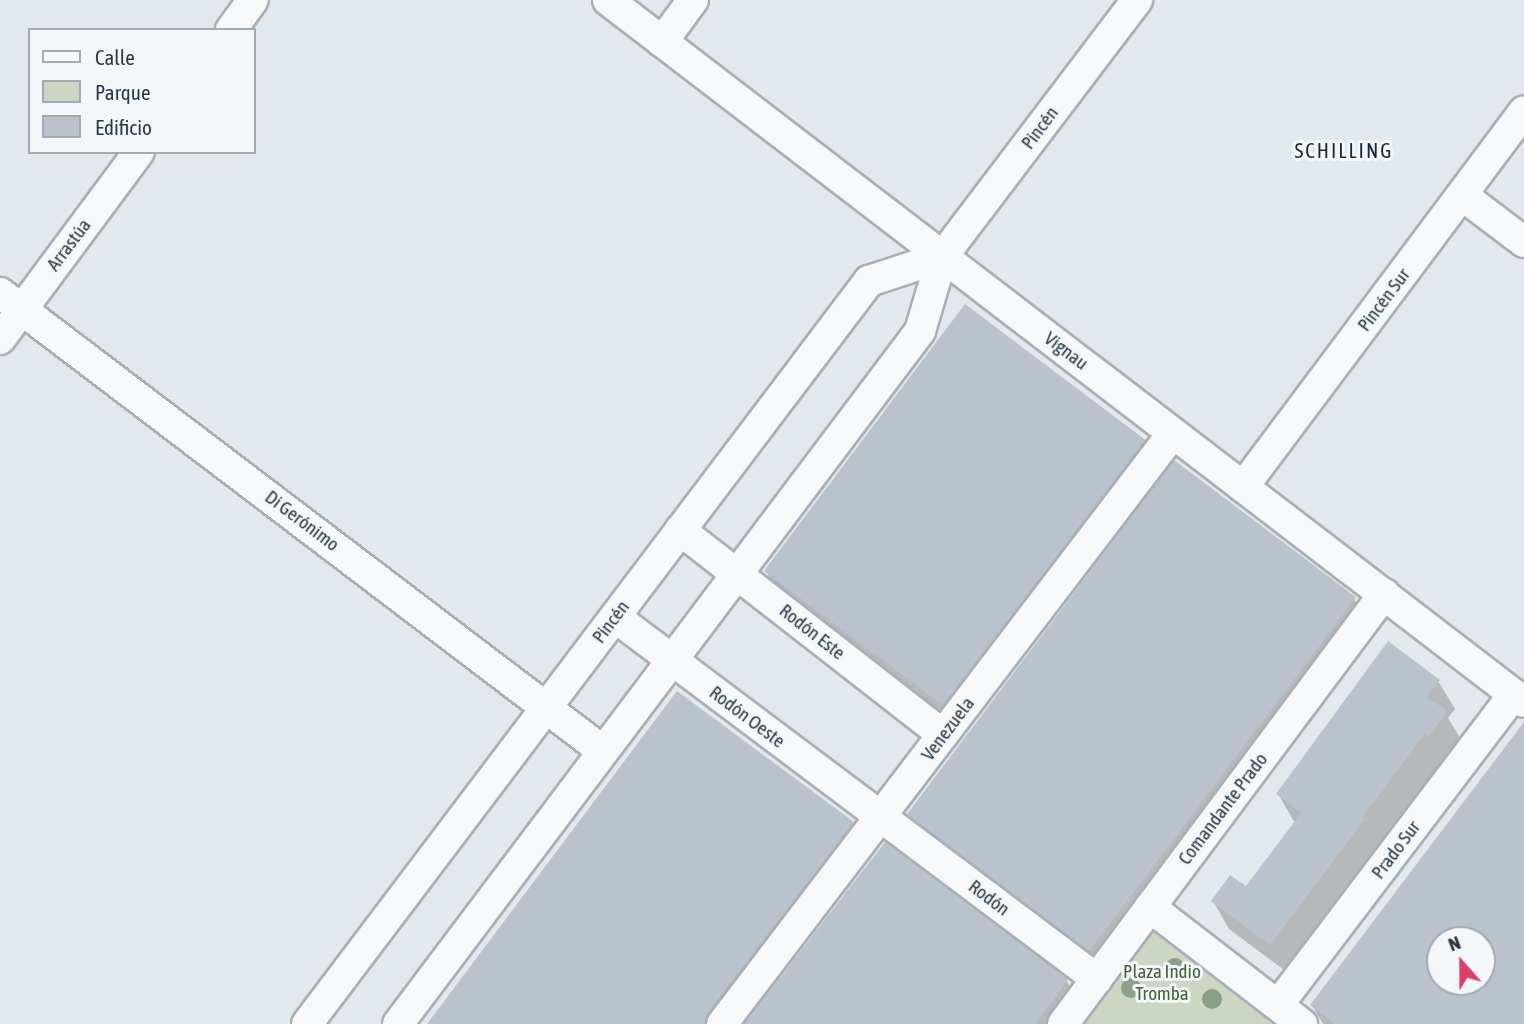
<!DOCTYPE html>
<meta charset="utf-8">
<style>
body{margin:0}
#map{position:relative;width:1524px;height:1024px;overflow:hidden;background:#e3e8ec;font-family:"Asap Condensed",sans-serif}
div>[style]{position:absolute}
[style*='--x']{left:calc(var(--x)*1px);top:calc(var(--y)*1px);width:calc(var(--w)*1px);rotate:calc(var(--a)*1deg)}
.green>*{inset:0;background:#cbd7c3}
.shadow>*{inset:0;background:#0003}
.building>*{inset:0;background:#bac2cb;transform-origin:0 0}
.roads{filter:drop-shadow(2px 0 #a7b0b7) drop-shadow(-2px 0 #a7b0b7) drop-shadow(0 2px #a7b0b7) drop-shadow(0 -2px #a7b0b7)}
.minor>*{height:30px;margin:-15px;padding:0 15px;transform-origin:15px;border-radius:15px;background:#f6f8fa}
.trees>*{width:20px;height:20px;margin:-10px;border-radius:50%;background:#8c9f87}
span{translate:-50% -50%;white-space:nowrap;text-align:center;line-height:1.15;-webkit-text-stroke:6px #f3f7f9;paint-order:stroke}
.street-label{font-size:19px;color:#293847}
.park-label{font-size:19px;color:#446435}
.neighbourhood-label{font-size:21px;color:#1b2838;letter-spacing:2px}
.legend{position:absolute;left:28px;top:28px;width:228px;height:126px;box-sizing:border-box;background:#f3f7f9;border:2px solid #a2abb2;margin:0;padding:9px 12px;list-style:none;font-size:21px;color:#293847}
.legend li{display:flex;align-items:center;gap:14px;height:35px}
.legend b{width:35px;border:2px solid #a2abb2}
.north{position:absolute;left:1426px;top:926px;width:70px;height:70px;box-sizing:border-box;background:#f3f7f9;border:2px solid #a2abb2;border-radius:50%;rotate:339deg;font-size:19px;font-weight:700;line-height:28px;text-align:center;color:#293847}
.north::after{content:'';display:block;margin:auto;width:24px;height:32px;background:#dc3e6a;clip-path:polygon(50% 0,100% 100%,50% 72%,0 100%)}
</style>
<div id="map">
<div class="green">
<i style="clip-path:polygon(1153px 923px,1285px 1024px,1075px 1024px)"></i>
</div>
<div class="shadow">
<i style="clip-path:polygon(1145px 441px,1156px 460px,952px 727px,777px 590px,766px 571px)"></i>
<i style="clip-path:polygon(1354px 599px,1365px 618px,1100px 969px,919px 833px,908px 814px)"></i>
<i style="clip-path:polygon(1438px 681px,1455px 709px,1448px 718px,1462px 741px,1445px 763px,1442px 760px,1379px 845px,1380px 848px,1287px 972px,1229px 929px,1213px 901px,1246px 888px,1295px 823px,1278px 794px)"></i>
<i style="clip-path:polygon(evenodd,1524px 737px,1524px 1024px,1323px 1024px,1312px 1005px,1524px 737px,1440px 940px,1482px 940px,1482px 982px,1440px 982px,1440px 940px)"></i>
<i style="clip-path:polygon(853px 823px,864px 842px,725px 1024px,431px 1024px)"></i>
<i style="clip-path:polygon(1066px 980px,1077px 999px,1059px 1024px,746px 1024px)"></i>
</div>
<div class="building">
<i style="left:965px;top:304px;width:226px;height:334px;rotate:37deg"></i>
<i style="left:1174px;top:460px;width:228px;height:444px;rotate:37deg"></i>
<i style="clip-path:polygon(1388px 641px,1440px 680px,1427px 697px,1447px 711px,1429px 736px,1425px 733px,1363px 817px,1365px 819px,1270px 945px,1211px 901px,1230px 875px,1246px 886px,1301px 813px,1276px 794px)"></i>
<i style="clip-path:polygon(677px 691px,854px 822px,708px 1013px,705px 1024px,427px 1024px)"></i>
<i style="clip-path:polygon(evenodd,1524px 722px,1524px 1024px,1335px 1024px,1310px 1005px,1524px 722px,1440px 940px,1482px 940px,1482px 982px,1440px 982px,1440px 940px)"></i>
<i style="clip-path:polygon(885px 842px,1068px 979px,1036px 1024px,744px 1024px)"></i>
</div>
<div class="roads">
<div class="minor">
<i style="--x:608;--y:0;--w:1154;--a:37.47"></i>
<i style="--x:231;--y:30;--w:37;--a:-54"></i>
<i style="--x:662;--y:42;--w:52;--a:-53.6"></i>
<i style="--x:1462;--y:195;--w:78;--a:37.2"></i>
<i style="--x:0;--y:293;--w:757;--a:37.22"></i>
<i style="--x:0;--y:339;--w:233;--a:-53.4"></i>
<i style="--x:1243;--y:487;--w:469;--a:-53.2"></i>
<i style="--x:680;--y:530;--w:333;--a:37.9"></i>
<i style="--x:615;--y:617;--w:603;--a:36.91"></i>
<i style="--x:1150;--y:907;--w:192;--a:37.6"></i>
<i style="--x:1278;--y:1005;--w:390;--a:-52.8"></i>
<i style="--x:307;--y:1024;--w:932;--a:-52.9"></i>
<i style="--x:869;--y:281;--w:77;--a:-18.2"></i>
<i style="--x:398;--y:1024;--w:868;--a:-53.01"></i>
<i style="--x:920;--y:331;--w:77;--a:-73.4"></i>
<i style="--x:942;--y:257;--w:323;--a:-52.8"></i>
<i style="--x:722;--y:1024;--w:743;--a:-52.65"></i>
<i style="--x:1063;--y:1024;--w:537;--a:-53.26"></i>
</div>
</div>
<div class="trees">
<i style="left:1175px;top:968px"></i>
<i style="left:1131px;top:988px"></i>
<i style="left:1212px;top:999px"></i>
</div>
<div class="street-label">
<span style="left:1040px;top:128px;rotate:-53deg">Pincén</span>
<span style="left:69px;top:245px;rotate:-53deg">Arrastúa</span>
<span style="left:1384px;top:300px;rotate:-53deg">Pincén Sur</span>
<span style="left:1066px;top:351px;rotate:37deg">Vignau</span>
<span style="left:302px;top:521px;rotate:37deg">Di Gerónimo</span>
<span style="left:611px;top:622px;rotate:-53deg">Pincén</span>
<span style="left:812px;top:632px;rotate:38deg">Rodón Este</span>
<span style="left:747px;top:717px;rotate:37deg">Rodón Oeste</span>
<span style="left:948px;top:729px;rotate:-53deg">Venezuela</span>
<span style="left:1223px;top:809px;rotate:-53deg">Comandante Prado</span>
<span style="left:1396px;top:850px;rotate:-53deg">Prado Sur</span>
<span style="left:989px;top:898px;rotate:37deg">Rodón</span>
</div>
<div class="park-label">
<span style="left:1162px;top:983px">Plaza Indio<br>Tromba</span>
</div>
<div class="neighbourhood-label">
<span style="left:1344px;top:150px">SCHILLING</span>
</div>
<ul class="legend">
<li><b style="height:9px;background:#f6f8fa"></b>Calle</li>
<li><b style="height:19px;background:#cbd7c3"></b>Parque</li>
<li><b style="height:19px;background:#bac2cb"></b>Edificio</li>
</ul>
<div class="north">N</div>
</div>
